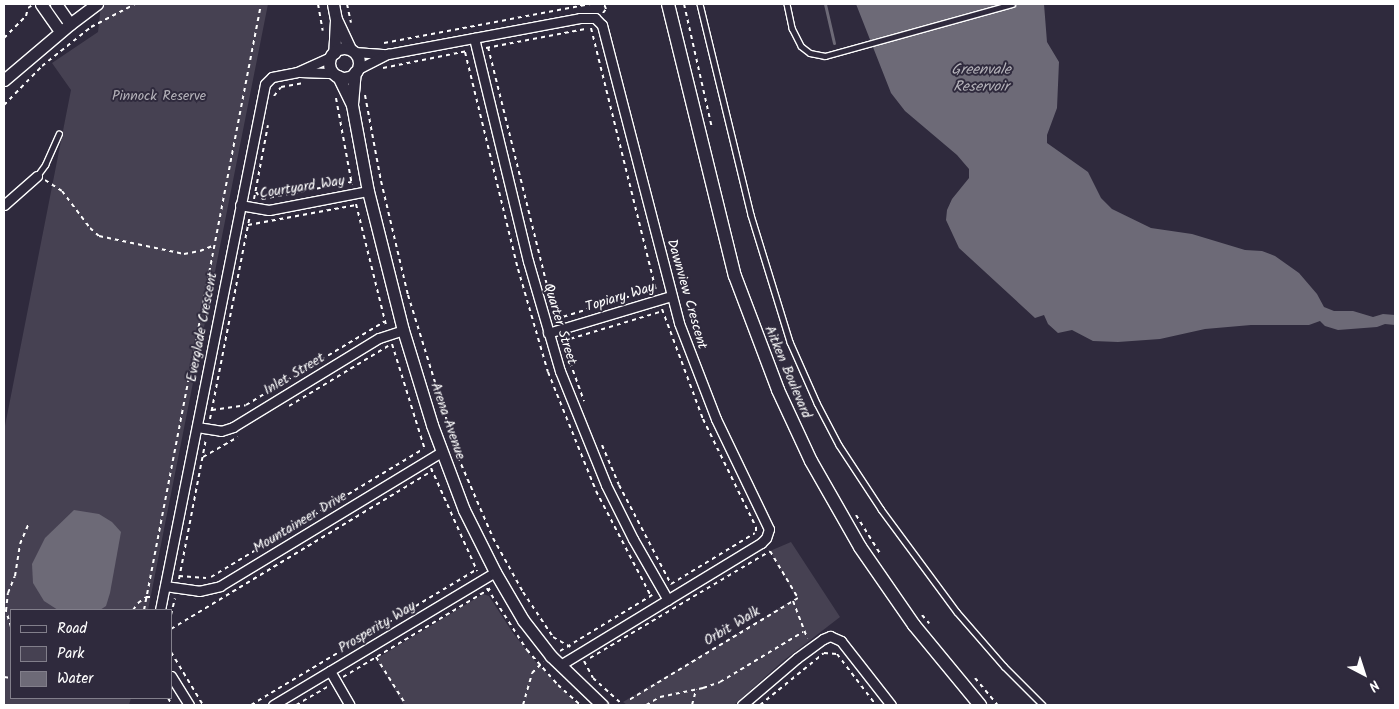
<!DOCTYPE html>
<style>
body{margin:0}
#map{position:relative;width:1399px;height:709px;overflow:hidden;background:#2f2a3d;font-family:Kalam,sans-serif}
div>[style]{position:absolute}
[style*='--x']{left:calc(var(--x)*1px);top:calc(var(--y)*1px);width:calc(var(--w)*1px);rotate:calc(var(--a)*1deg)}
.green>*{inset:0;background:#464152}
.water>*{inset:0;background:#6d6a77}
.stream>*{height:3px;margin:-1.5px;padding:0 1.5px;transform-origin:1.5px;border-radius:1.5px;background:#6d6a77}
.path>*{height:2px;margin-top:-1px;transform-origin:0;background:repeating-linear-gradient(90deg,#fff 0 4px,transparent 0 8px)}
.roads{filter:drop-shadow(1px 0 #fff) drop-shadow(-1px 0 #fff) drop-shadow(0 1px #fff) drop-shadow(0 -1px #fff)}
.service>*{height:4.5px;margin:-2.25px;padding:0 2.25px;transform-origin:2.25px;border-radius:2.25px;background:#2f2a3d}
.minor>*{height:9px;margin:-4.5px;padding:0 4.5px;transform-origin:4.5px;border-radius:4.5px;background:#2f2a3d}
.tertiary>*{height:11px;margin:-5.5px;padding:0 5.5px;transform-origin:5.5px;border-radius:5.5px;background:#2f2a3d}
.tertiary>.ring{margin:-5.5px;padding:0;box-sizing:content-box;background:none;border:11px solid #2f2a3d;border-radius:50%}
.secondary>*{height:12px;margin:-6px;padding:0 6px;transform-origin:6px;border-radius:6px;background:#2f2a3d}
span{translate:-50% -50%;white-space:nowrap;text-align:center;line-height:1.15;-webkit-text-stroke:4px #2f2a3d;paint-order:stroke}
.park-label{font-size:14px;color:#b5b3ba}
.street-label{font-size:14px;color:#fff}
.water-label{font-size:15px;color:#b6b4bb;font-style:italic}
.frame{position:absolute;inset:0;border:5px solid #fff;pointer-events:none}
.legend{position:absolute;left:10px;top:609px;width:162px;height:90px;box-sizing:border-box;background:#2f2a3d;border:1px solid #827f8b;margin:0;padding:6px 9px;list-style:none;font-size:15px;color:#fff}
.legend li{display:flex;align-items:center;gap:10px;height:25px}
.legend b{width:25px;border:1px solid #827f8b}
.north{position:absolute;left:1339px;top:649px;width:50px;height:50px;-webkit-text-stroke:4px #2f2a3d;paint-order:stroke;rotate:140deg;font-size:14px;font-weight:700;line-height:20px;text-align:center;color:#fff}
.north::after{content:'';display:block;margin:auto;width:18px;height:22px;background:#fff;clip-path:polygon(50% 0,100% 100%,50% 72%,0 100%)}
</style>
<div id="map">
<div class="green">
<i style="clip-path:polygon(101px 4px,268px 4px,148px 610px,11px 610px,11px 698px,131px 698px,129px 705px,4px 705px,4px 431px,71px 90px,52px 63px,98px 32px)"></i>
<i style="clip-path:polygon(791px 542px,840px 617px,783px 661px,734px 705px,627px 705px,623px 702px,796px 598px,770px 551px)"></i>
<i style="clip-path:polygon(483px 594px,489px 596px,513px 633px,535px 661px,578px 705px,404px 705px,376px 659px)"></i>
</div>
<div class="water">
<i style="clip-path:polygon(856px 4px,1044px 4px,1047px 42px,1059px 62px,1057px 108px,1047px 135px,1047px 143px,1088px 172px,1101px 198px,1112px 209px,1151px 228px,1192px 234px,1245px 250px,1262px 251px,1275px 256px,1299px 273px,1317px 294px,1324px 307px,1334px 311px,1353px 311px,1373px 317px,1383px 314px,1395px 315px,1395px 325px,1385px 324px,1377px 327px,1338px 330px,1325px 326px,1320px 321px,1309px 325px,1251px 325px,1205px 329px,1160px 339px,1118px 342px,1093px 341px,1072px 330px,1058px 333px,1048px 324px,1044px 315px,1035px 318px,959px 248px,946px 220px,947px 210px,952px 199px,969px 178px,969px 169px,957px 155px,905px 111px,891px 93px)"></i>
<i style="clip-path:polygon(74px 510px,99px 514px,112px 522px,121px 532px,110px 593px,106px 606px,100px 610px,58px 610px,44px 601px,33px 583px,32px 564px,45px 538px)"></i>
</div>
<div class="stream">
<i style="--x:825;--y:4;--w:40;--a:77"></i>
</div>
<div class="path">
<i style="--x:318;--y:4;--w:27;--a:80"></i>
<i style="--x:347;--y:4;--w:19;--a:78"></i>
<i style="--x:684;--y:4;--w:127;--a:77.3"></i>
<i style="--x:603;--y:13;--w:5;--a:-53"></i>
<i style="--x:606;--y:9;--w:5;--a:-112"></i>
<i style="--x:591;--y:28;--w:271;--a:76.1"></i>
<i style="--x:4;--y:38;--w:31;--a:-45"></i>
<i style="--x:26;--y:16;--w:8;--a:-76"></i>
<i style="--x:28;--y:8;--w:4;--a:-34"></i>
<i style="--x:384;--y:43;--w:210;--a:-10.7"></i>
<i style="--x:488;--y:47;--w:254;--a:76.1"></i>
<i style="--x:486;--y:48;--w:101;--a:-10.9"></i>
<i style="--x:465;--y:52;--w:223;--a:76.3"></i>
<i style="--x:518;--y:269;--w:107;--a:73.8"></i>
<i style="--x:548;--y:372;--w:128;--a:68"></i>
<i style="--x:596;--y:491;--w:119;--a:62.4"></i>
<i style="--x:383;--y:68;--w:86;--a:-11.4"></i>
<i style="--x:365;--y:95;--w:87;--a:79.5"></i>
<i style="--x:381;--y:181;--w:117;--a:76.7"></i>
<i style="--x:408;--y:295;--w:170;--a:72.8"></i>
<i style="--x:458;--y:457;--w:88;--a:66.6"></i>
<i style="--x:493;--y:538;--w:62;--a:60.9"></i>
<i style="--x:523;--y:592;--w:54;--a:56.3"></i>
<i style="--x:553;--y:637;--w:20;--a:30"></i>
<i style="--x:274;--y:96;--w:11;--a:-52"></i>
<i style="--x:281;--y:87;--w:23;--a:-10"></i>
<i style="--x:336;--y:98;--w:88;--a:79.6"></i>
<i style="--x:4;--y:105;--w:54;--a:-45.7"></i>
<i style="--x:42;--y:66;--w:63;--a:-38.5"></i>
<i style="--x:91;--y:27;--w:50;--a:-27.6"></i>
<i style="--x:45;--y:180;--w:20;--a:33"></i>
<i style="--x:62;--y:191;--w:46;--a:52.9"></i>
<i style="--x:90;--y:228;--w:12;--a:42"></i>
<i style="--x:99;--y:236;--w:87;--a:12"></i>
<i style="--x:184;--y:254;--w:16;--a:-11"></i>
<i style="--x:200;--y:251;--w:16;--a:-22"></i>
<i style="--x:256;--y:192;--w:9;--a:49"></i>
<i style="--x:262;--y:199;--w:91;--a:-10.8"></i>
<i style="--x:254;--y:199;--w:75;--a:-79.3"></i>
<i style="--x:356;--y:204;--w:125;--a:76.1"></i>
<i style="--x:248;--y:225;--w:110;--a:-10.5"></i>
<i style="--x:662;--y:309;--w:117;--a:69.6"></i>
<i style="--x:703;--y:419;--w:120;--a:63.9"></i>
<i style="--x:756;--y:527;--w:8;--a:90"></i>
<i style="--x:556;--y:319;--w:105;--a:-17.2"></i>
<i style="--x:562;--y:340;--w:65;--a:70.2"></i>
<i style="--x:563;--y:341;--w:104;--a:-16.7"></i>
<i style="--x:392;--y:344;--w:111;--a:72.7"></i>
<i style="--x:289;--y:406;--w:116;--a:-31.2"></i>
<i style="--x:212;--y:410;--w:34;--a:-8"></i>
<i style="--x:246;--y:405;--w:162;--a:-31.1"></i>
<i style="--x:210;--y:419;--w:207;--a:-78.9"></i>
<i style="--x:602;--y:445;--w:43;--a:67"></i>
<i style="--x:619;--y:485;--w:112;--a:62.3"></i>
<i style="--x:203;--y:457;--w:40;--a:-29.7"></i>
<i style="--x:431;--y:468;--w:113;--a:65.9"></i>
<i style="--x:856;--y:515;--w:47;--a:58"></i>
<i style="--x:179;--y:576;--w:27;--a:4"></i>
<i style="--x:211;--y:577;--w:248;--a:-31.1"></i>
<i style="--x:179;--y:579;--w:143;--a:-79.1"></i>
<i style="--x:671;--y:584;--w:98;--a:-31.3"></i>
<i style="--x:487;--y:588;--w:74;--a:57.2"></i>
<i style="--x:527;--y:650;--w:47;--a:48.5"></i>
<i style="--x:558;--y:685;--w:30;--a:42"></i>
<i style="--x:793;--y:601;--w:40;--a:69"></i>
<i style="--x:133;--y:610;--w:9;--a:-54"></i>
<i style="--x:138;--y:603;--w:10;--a:-37"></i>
<i style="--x:146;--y:597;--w:7;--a:0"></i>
<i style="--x:144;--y:610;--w:617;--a:-79.07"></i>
<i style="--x:171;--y:615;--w:17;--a:-77"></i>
<i style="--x:922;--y:615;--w:11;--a:49"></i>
<i style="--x:11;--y:627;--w:17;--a:-107"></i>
<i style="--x:6;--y:611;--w:18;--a:-84"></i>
<i style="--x:8;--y:593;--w:18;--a:-68"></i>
<i style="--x:15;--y:576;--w:32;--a:-81"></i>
<i style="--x:20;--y:544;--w:23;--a:-67"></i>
<i style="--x:171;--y:629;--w:305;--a:-31.2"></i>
<i style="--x:560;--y:651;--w:108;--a:-31.3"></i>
<i style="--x:171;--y:652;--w:62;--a:58.9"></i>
<i style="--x:376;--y:657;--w:57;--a:58"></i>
<i style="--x:590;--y:658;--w:209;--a:-30.7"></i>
<i style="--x:770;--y:551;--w:55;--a:59.2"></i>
<i style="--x:798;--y:598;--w:197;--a:148.9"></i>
<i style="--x:584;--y:661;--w:19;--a:62"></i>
<i style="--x:593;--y:678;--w:40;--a:42"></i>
<i style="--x:4;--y:677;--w:7;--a:8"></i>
<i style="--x:343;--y:677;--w:173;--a:-31"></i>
<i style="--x:975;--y:678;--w:35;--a:50"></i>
<i style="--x:168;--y:698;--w:8;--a:60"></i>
<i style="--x:251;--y:705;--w:262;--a:-31"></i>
<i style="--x:296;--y:705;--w:38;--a:-30"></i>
<i style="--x:523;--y:705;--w:33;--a:-74"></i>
<i style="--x:532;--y:673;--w:16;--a:-45"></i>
<i style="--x:646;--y:705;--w:16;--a:-30"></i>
<i style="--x:660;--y:697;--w:44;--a:-11.8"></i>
<i style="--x:703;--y:688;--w:18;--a:-19"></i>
<i style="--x:720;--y:682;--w:97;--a:-31.1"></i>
<i style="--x:692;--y:705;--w:16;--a:-75"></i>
<i style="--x:760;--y:705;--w:82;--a:-39.1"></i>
<i style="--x:824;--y:653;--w:13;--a:4"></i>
<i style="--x:837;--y:654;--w:64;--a:52.6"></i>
</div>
<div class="roads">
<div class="service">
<i style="--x:700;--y:4;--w:217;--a:76.4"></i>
<i style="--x:751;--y:215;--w:133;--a:72.9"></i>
<i style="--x:790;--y:342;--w:67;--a:66.1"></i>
<i style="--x:817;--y:403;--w:47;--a:62.4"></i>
<i style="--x:839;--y:445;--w:77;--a:56.7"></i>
<i style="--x:881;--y:509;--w:128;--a:53.6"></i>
<i style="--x:957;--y:612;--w:72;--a:49"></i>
<i style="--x:1004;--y:666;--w:55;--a:45"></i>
<i style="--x:787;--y:4;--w:25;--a:78"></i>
<i style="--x:792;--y:28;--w:20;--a:63"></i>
<i style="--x:801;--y:46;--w:11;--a:38"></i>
<i style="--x:810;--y:53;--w:15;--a:11"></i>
<i style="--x:825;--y:56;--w:194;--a:-15.5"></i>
<i style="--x:37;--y:176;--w:14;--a:-54"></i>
<i style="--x:45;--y:165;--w:34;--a:-66"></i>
</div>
<div class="minor">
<i style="--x:474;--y:38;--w:229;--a:76.4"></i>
<i style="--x:528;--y:261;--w:115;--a:73.8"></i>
<i style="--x:560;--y:371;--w:123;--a:68"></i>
<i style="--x:606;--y:485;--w:60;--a:63.4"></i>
<i style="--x:633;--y:539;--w:70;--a:60.2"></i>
<i style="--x:354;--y:52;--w:32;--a:4"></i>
<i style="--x:358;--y:69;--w:34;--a:-27"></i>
<i style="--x:388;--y:54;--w:195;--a:-10.6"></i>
<i style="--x:580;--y:18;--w:15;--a:0"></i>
<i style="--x:595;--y:18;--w:10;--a:45"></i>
<i style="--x:602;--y:25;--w:308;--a:75.5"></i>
<i style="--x:679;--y:323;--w:103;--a:68.9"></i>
<i style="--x:716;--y:419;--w:122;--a:64.3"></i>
<i style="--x:769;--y:529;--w:9;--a:108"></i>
<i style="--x:766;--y:538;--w:7;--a:135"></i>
<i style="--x:761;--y:543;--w:235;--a:148.7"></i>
<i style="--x:300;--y:72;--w:35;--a:2"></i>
<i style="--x:4;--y:205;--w:44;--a:-41.3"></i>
<i style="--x:240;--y:205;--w:29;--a:10"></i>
<i style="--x:269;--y:210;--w:101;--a:-10.9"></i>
<i style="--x:548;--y:333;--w:128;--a:-16.7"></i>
<i style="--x:197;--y:427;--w:24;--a:9"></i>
<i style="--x:221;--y:431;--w:13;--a:-18"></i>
<i style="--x:233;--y:427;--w:171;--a:-31.4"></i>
<i style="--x:379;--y:338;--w:25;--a:-18"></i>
<i style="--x:165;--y:586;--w:34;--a:8"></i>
<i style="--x:199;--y:591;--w:22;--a:-13"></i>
<i style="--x:220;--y:586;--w:258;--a:-31.2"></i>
<i style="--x:160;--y:610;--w:536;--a:-78.71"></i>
<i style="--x:265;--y:84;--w:10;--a:-45"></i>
<i style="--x:272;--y:77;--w:25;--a:-11"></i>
<i style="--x:297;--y:72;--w:37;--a:-24"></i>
<i style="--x:330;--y:671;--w:39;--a:60"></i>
<i style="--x:171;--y:676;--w:34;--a:58"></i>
<i style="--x:273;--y:705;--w:259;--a:-30.9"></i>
<i style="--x:742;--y:705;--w:72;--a:-40.5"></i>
<i style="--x:797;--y:658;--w:32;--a:-36"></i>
<i style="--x:823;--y:639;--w:8;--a:-23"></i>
<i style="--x:830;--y:636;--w:12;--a:24"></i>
<i style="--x:841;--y:641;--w:81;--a:52"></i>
</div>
<div class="tertiary">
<i style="--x:41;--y:4;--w:33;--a:55"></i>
<i style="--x:56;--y:4;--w:24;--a:55"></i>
<i style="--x:333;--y:4;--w:16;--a:79"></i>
<i style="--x:336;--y:20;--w:33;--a:93"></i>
<i style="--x:337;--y:21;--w:31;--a:65"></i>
<i class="ring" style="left:329px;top:48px;width:19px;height:19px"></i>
<i style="--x:338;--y:76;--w:32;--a:64"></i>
<i style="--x:352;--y:105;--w:87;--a:79.5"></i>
<i style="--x:368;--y:191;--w:143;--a:75.9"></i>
<i style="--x:403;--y:330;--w:99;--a:73"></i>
<i style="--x:432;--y:425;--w:91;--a:69.4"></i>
<i style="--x:464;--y:510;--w:69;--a:63.4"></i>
<i style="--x:495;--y:572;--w:56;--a:59.7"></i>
<i style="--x:523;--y:620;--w:46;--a:52.1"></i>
<i style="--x:551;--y:656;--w:71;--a:43.9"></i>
<i style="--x:4;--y:80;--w:87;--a:-40.3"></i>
<i style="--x:70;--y:24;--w:34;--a:-37"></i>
<i style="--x:352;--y:104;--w:32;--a:-85"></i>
</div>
<div class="secondary">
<i style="--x:668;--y:4;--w:280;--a:76.2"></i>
<i style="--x:735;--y:276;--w:122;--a:69.3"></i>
<i style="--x:778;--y:390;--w:78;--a:65.1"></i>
<i style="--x:811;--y:461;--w:99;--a:60.3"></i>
<i style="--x:860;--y:547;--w:95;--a:55.3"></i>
<i style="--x:914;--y:625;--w:104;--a:50.5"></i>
</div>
</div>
<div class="park-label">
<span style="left:159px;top:96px">Pinnock Reserve</span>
</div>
<div class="street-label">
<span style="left:302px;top:187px;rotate:-9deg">Courtyard Way</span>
<span style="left:687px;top:294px;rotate:74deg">Dawnview Crescent</span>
<span style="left:620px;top:297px;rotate:-17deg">Topiary Way</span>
<span style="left:560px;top:324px;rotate:73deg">Quarter Street</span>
<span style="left:202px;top:327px;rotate:-79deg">Everglade Crescent</span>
<span style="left:788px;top:372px;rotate:67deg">Aitken Boulevard</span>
<span style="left:294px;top:374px;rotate:-31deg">Inlet Street</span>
<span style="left:448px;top:421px;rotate:71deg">Arena Avenue</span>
<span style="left:300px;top:522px;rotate:-31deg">Mountaineer Drive</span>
<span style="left:732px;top:626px;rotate:-31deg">Orbit Walk</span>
<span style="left:377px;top:627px;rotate:-31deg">Prosperity Way</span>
</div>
<div class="water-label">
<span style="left:981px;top:79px">Greenvale<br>Reservoir</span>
</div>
<div class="frame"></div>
<ul class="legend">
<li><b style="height:6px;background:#2f2a3d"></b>Road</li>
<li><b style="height:14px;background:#464152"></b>Park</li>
<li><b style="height:14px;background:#6d6a77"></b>Water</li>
</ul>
<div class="north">N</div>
</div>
